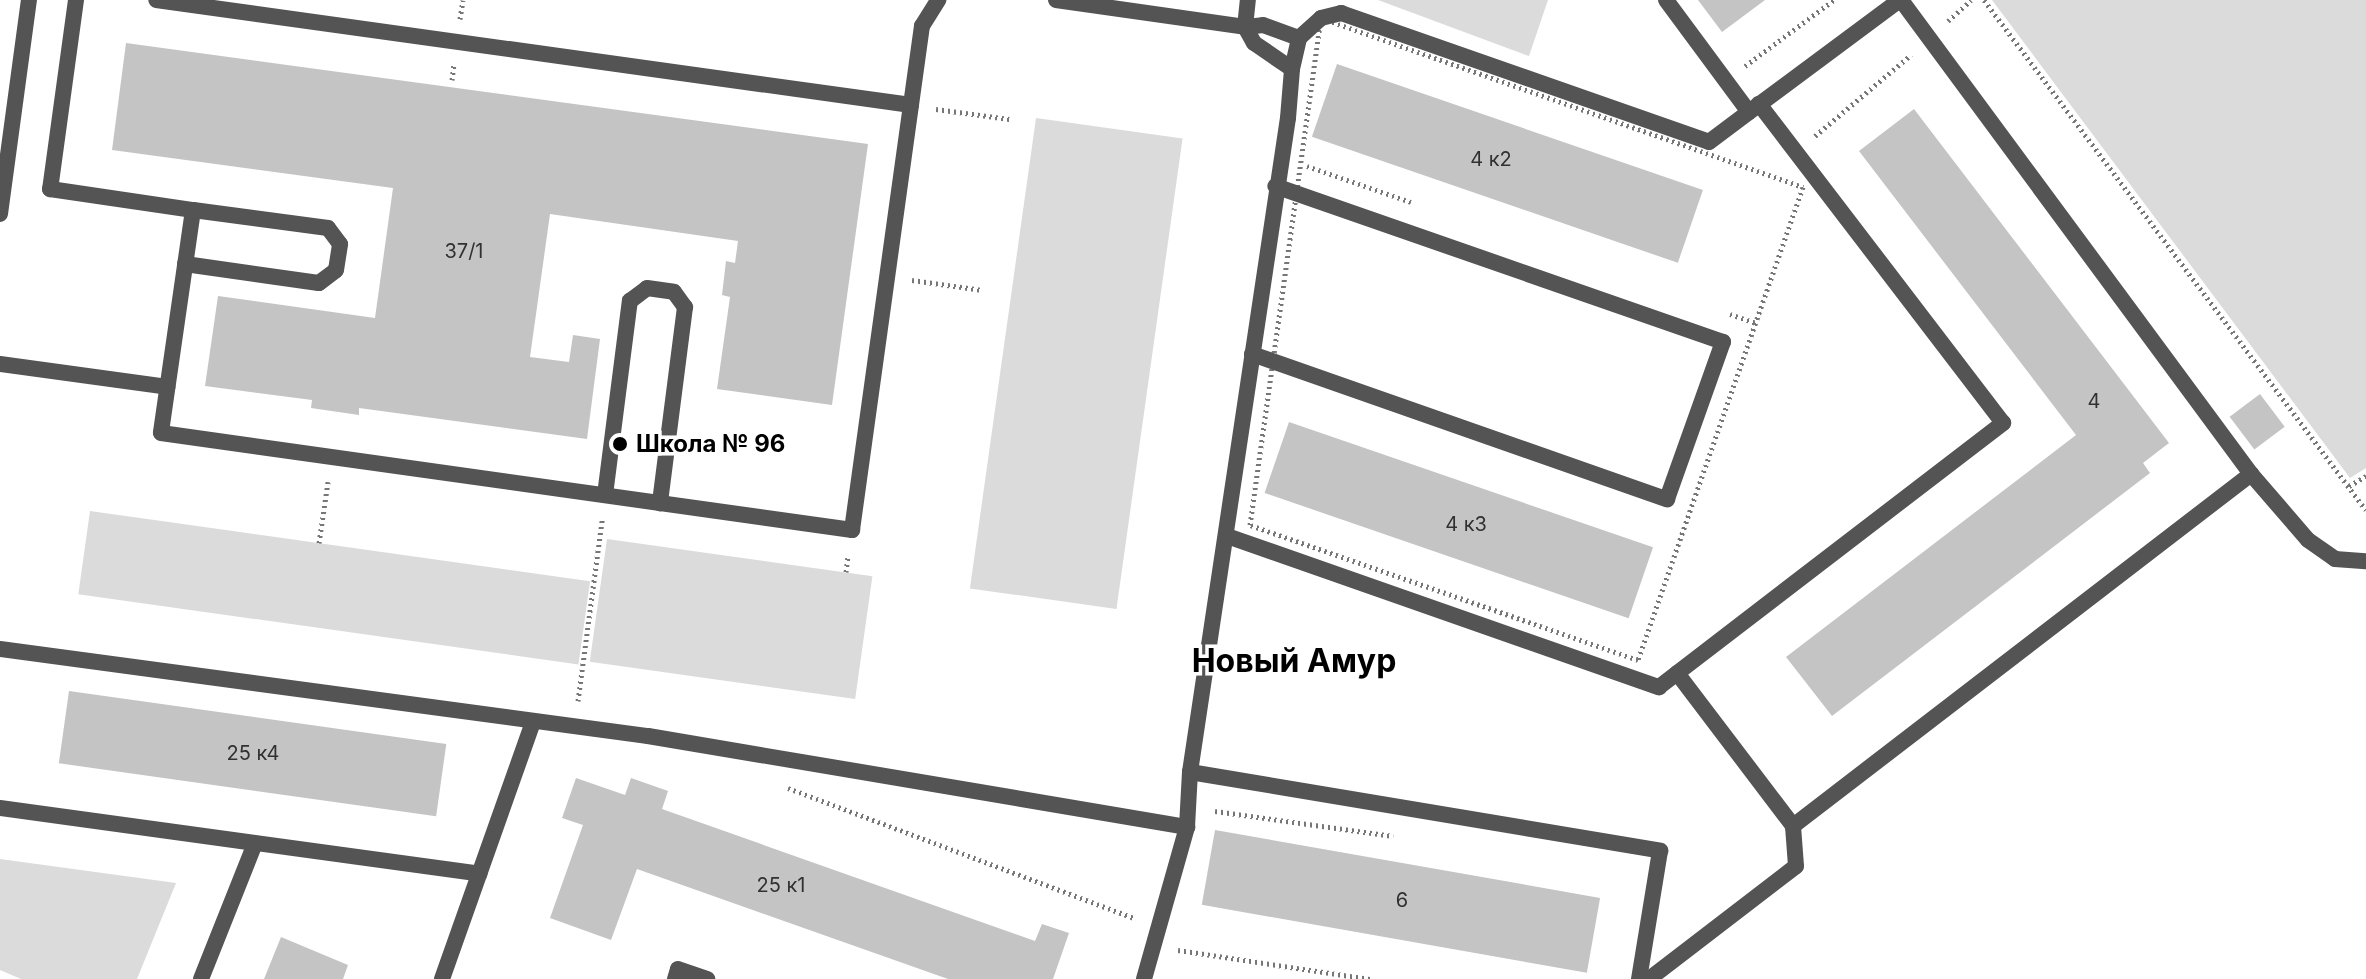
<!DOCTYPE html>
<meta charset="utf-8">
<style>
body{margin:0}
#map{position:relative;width:2366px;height:979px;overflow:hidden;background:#fff;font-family:Inter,sans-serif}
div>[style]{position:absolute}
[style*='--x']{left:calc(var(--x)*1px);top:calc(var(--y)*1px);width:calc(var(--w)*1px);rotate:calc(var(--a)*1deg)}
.green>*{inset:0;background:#dbdbdb;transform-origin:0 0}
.building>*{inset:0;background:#c4c4c4;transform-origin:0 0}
.path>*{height:5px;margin-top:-2.5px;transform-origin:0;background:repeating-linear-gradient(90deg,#767676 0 2px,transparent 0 6px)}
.service>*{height:16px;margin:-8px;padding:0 8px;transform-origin:8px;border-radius:8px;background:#545454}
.minor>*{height:16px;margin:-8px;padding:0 8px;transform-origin:8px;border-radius:8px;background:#545454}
.dots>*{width:22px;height:22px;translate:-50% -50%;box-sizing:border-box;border:4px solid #fff;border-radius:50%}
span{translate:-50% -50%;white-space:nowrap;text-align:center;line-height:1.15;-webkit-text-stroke:7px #fff;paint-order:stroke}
.number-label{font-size:20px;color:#313131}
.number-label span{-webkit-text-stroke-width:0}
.poi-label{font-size:24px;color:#000;font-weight:700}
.left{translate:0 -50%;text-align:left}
.district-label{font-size:32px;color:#000;font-weight:700}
</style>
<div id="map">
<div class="green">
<i style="clip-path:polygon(1378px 0,1548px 0,1529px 56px)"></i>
<i style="clip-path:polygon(1992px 0,2366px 0,2366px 468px,2350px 478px)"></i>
<i style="left:1036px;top:118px;width:148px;height:475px;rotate:8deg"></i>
<i style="left:90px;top:511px;width:505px;height:84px;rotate:8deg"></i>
<i style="left:607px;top:539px;width:268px;height:124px;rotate:8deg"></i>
<i style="clip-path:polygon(0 859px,176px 883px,137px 979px,21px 979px,0 970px)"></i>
</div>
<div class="building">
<i style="clip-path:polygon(1698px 0,1765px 0,1722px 32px)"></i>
<i style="clip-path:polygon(126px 43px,868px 144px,832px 405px,717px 389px,730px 297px,722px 295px,726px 261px,735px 263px,738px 241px,550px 214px,530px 357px,569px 362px,573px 335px,600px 339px,587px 439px,359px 408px,359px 415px,311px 408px,312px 400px,205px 386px,218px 296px,375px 318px,393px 188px,112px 150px)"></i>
<i style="left:1337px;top:64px;width:387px;height:77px;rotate:19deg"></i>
<i style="clip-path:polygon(1914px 109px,2169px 443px,2143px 463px,2150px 473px,1832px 716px,1786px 657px,2076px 435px,1859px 151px)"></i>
<i style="left:2260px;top:394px;width:41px;height:38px;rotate:53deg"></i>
<i style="left:1289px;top:422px;width:385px;height:75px;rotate:19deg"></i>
<i style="left:69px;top:691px;width:381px;height:73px;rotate:8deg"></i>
<i style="clip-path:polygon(576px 778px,625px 795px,631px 778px,668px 791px,662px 809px,1035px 941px,1042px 924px,1069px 933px,1053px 979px,948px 979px,637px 869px,611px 940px,550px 918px,583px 825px,562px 818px)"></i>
<i style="left:1215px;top:830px;width:391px;height:76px;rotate:10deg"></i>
<i style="clip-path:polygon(281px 937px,348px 965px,343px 979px,264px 979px)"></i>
</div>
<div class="path">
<i style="--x:1984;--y:0;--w:637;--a:53.17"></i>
<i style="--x:1321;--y:18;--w:511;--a:19.32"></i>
<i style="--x:1803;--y:187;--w:501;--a:109.23"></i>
<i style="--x:1638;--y:660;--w:411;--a:-160.8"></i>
<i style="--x:1250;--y:525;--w:512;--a:-82.03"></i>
<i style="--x:460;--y:19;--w:19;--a:-81"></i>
<i style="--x:1948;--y:21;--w:31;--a:-42"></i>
<i style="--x:1745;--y:66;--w:111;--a:-36.6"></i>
<i style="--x:452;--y:80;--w:16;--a:-83"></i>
<i style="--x:936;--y:109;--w:74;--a:7.8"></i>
<i style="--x:1815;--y:136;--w:126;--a:-40.2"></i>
<i style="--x:1307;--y:166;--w:110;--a:19.1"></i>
<i style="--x:912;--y:280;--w:71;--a:8.1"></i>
<i style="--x:1730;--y:314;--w:28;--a:19"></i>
<i style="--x:2349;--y:486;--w:20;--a:-30"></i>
<i style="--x:319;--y:543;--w:62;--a:-81.6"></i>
<i style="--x:846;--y:572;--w:17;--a:-83"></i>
<i style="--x:578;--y:701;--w:183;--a:-82.4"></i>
<i style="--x:788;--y:788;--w:370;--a:20.6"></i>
<i style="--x:1215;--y:811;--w:180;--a:8"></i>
<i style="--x:1178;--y:950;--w:194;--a:8.6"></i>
</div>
<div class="service">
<i style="--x:76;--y:0;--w:191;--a:97.8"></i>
<i style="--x:50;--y:189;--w:145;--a:8.4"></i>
<i style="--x:193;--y:210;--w:225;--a:98.2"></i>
<i style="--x:161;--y:433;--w:698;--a:7.99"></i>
<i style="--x:852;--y:530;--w:429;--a:-82.1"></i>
<i style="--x:911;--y:105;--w:762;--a:-172.08"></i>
<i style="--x:1056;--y:0;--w:191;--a:8.1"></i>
<i style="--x:1245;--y:27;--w:18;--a:-6"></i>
<i style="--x:1263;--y:25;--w:38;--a:20"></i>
<i style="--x:1299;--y:38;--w:30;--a:-42"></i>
<i style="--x:1321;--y:18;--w:21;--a:-14"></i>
<i style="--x:1341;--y:13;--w:390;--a:19.3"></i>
<i style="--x:1709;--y:142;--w:50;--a:-36.9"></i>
<i style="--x:1666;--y:0;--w:139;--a:53.5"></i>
<i style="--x:1749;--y:112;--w:188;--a:-36.6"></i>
<i style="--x:1901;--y:0;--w:589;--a:53.56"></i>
<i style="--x:2251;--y:474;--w:87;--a:49.2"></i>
<i style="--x:2308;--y:540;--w:33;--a:35"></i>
<i style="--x:1292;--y:69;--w:32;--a:-77"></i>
<i style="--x:911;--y:105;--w:80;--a:-82.1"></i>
<i style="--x:922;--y:26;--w:31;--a:-58"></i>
<i style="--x:0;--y:214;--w:216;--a:-82.3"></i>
<i style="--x:185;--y:264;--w:135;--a:8.1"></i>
<i style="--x:319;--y:283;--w:21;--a:-37"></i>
<i style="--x:336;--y:270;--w:26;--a:-81"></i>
<i style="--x:340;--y:244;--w:20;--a:-127"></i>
<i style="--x:328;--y:228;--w:136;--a:-172.4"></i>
<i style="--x:1252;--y:354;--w:440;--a:19.3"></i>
<i style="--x:1667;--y:499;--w:167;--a:-70.4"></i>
<i style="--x:1723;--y:342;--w:474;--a:-160.8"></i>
<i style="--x:0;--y:364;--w:169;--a:7.8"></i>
<i style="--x:605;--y:495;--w:196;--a:-82.7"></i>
<i style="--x:630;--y:301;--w:21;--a:-37"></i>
<i style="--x:647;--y:288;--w:27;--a:8"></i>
<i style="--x:674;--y:292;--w:19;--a:54"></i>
<i style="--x:685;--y:307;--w:198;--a:97.3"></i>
<i style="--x:1227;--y:536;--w:458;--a:19.3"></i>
<i style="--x:1659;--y:687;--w:434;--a:-37.5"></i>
<i style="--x:2003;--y:423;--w:402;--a:-127.4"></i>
<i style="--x:0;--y:649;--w:654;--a:7.65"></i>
<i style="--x:648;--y:736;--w:547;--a:9.58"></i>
<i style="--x:1677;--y:673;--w:192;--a:52.8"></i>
<i style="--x:1793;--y:826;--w:578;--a:-37.54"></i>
<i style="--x:1190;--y:772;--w:477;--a:9.5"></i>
<i style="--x:1660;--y:851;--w:130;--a:99.3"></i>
<i style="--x:0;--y:808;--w:484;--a:7.8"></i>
<i style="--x:201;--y:979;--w:146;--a:-68.3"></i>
<i style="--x:442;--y:979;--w:273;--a:-70.5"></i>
<i style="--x:675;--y:979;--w:10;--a:-73"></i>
<i style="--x:678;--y:969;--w:31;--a:19"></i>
<i style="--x:1144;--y:979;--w:158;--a:-74.2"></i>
<i style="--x:1187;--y:827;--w:55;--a:-86.9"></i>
<i style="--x:1190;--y:772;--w:661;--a:-81.48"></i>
<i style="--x:1288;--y:118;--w:49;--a:-85.3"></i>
<i style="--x:1292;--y:69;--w:46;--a:-145.6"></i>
<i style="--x:1254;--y:43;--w:18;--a:-119"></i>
<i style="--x:1245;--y:27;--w:27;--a:-84"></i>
<i style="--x:1649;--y:979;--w:185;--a:-37.5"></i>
<i style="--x:1796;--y:866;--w:40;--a:-94.3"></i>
</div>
<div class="minor">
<i style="--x:2335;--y:559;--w:31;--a:4"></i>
</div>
<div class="dots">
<i style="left:620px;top:444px;background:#000"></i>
</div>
<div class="number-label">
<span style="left:1491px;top:159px">4 к2</span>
<span style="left:464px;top:251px">37/1</span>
<span style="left:2094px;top:401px">4</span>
<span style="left:1466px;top:524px">4 к3</span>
<span style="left:253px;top:753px">25 к4</span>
<span style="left:781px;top:885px">25 к1</span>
<span style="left:1402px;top:900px">6</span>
</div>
<div class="poi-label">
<span class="left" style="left:636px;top:444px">Школа № 96</span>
</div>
<div class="district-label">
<span style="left:1294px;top:661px">Новый Амур</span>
</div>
</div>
